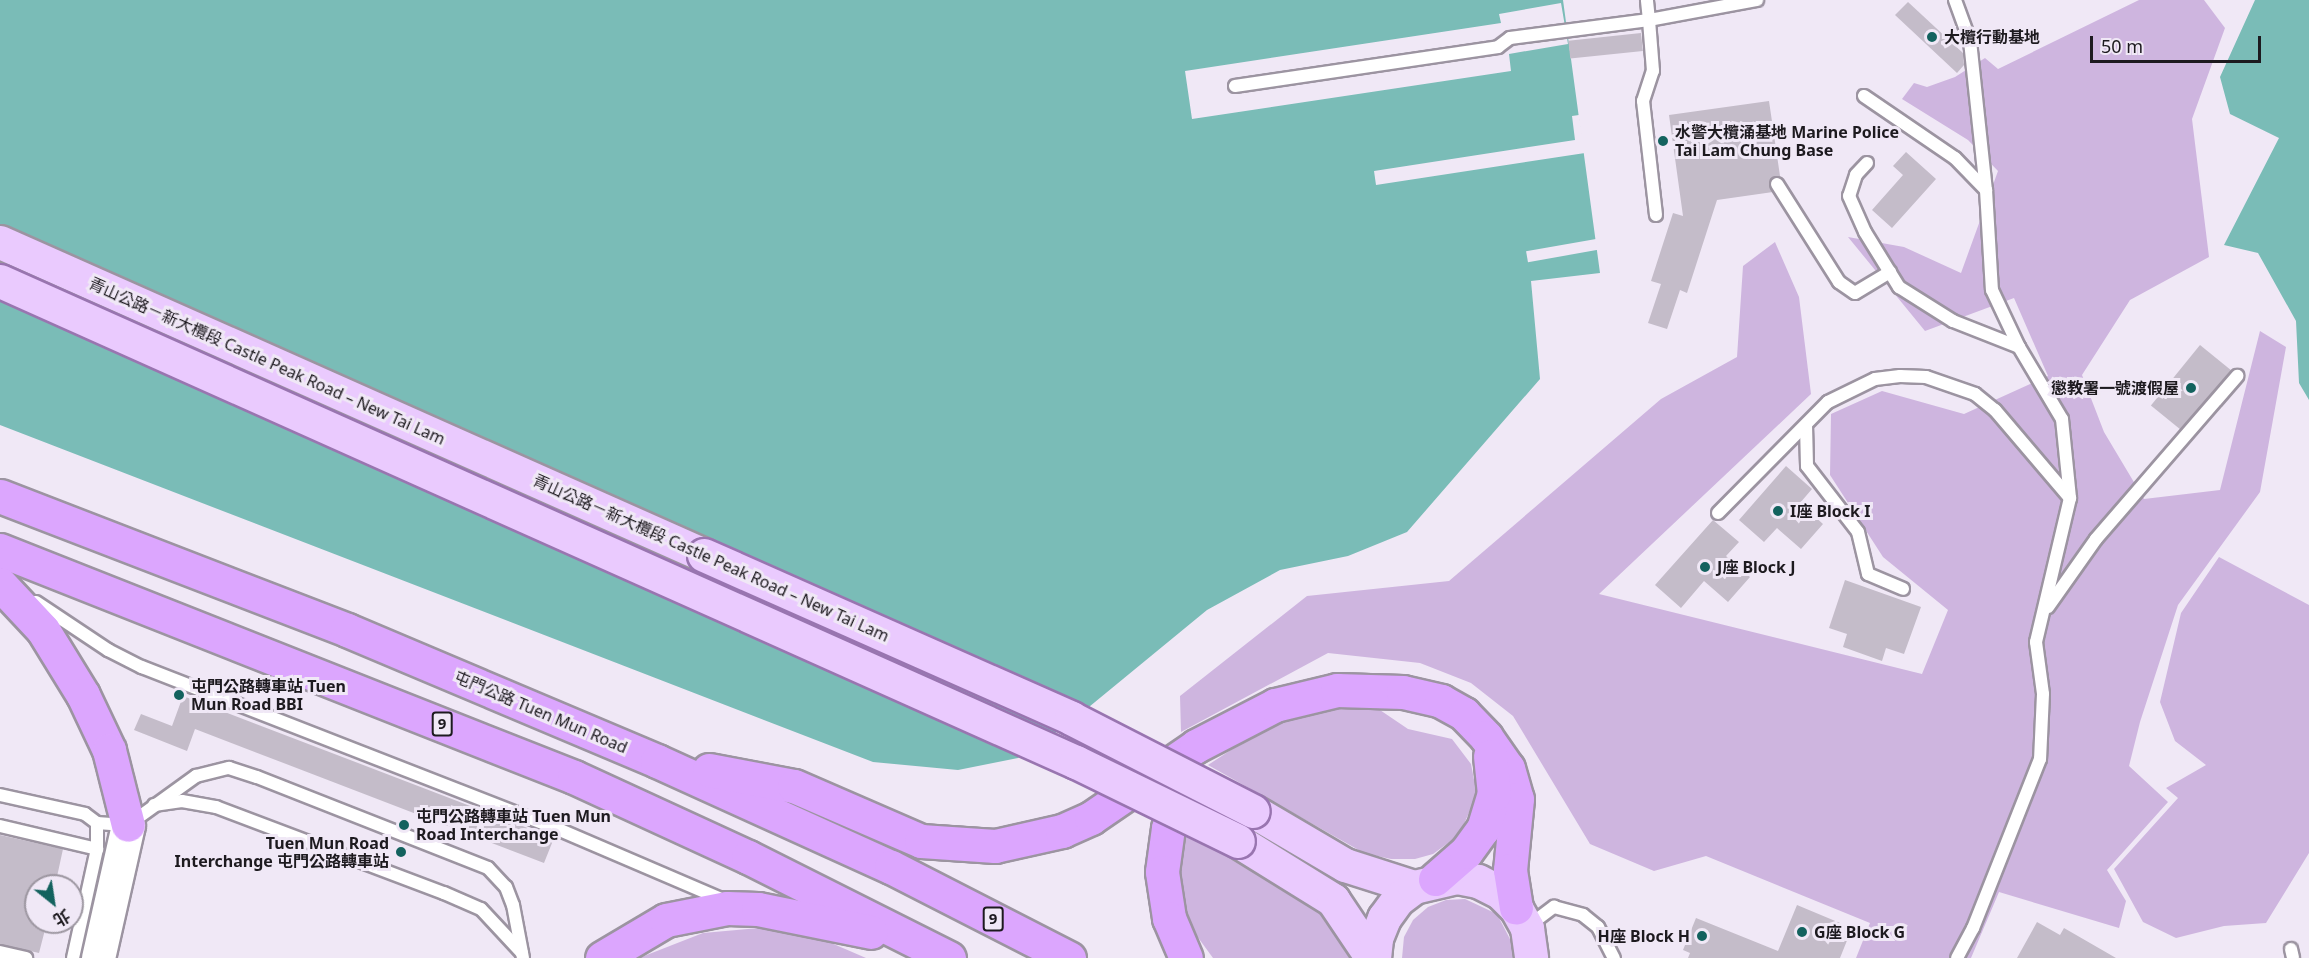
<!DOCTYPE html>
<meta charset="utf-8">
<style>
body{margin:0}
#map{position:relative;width:2309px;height:958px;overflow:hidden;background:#f0e8f6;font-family:"Noto Sans","Noto Sans TC",sans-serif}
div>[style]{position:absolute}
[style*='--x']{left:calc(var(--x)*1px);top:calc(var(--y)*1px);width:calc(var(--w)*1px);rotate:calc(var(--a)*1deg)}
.green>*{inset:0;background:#ceb5df}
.water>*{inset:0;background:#7abcb7}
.pier>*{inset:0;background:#f0e8f6;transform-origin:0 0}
.building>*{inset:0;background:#c4bcc9;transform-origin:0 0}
.roads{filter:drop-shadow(2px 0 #9c94a1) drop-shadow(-2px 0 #9c94a1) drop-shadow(0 2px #9c94a1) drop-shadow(0 -2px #9c94a1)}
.lane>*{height:12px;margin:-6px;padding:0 6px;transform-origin:6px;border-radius:6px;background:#fff}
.secondary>*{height:33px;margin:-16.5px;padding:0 16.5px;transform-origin:16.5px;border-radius:16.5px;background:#fff}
.primary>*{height:33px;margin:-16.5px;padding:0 16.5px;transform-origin:16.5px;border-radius:16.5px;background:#eacafe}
.highway>*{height:33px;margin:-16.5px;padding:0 16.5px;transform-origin:16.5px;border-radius:16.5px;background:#dca6fe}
.bridges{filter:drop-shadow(2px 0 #9975b0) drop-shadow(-2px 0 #9975b0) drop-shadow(0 2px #9975b0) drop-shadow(0 -2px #9975b0)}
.primary-bridge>*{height:33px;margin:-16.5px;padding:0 16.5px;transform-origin:16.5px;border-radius:16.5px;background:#eacafe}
.dots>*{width:16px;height:16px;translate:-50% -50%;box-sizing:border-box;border:3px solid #f0e8f6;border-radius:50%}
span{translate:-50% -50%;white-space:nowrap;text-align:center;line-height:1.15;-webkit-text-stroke:6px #f0e8f6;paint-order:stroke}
.shield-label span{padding:2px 4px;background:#f0e8f6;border:2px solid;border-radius:4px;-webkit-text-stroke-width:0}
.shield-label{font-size:15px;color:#1d1a1f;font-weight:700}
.poi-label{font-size:16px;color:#1d1a1f;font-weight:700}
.left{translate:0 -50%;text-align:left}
.right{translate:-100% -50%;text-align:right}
.street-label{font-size:16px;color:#1d1a1f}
.north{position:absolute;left:24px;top:874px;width:60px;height:60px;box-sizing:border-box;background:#f0e8f6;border:2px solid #9c96a0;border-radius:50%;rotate:150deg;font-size:16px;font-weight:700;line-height:24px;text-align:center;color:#1d1a1f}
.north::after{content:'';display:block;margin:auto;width:21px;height:27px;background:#13625e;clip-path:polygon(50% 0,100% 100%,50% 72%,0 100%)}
.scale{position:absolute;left:2090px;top:36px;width:171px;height:27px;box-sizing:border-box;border:3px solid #1d1a1f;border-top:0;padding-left:8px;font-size:18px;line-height:21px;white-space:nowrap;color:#1d1a1f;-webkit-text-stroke:4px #f0e8f6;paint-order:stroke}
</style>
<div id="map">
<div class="green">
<i style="clip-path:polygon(2139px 0,2204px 0,2225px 28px,2192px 119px,2209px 257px,2130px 300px,2082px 375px,2104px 432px,2144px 499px,2220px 490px,2260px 331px,2286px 347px,2260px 492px,2178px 605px,2140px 722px,2129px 766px,2168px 802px,2107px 870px,2126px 901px,2119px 928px,1999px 892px,1971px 958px,1856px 958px,1870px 923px,1706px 856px,1654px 871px,1590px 844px,1513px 716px,1471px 683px,1420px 663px,1328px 653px,1181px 732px,1180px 696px,1307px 596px,1449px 581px,1661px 399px,1737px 357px,1743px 266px,1775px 242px,1799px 297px,1811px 394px,1599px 594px,1922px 674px,1948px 610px,1883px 557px,1830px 475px,1831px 414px,1882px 391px,1964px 414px,2048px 376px,2014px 298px,1925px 331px,1848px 237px,1904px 247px,1961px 273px,1998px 171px,1968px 140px,1902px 99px,1914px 83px,1927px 87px,1955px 77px,1985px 58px,1998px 69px)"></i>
<i style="clip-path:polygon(2219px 557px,2309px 605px,2309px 853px,2266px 923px,2224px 926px,2176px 938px,2143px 922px,2114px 869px,2178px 798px,2166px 788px,2206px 765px,2175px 741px,2160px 702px,2181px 613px)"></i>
<i style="clip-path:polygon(1325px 706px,1374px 706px,1408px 729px,1452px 739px,1471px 764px,1477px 795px,1459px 835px,1433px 854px,1415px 859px,1391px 859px,1364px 853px,1208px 765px,1278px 719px)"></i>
<i style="clip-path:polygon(1180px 832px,1306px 898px,1335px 925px,1351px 958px,1213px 958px,1183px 917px,1175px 889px)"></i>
<i style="clip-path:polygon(1465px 899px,1497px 914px,1512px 943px,1513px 958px,1402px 958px,1404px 937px,1413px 920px,1428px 907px,1446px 900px)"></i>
<i style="clip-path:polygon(759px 928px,822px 939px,866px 958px,639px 958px,703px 933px)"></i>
</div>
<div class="water">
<i style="clip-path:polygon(0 0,1563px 0,1600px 273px,1531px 281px,1540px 379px,1407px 532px,1348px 556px,1280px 570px,1207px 610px,1067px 725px,1018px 758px,958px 770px,873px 762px,0 425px)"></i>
<i style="clip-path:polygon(2255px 0,2309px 0,2309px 400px,2299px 383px,2296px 321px,2258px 253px,2224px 245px,2279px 138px,2230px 114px,2220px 77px)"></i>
</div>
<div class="pier">
<i style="clip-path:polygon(1561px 3px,1568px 44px,1509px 54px,1511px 71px,1192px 119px,1185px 71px,1501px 23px,1499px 14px)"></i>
<i style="clip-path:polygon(1579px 115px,1585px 153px,1376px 185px,1374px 171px,1575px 140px,1572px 116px)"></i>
<i style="left:1596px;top:239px;width:11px;height:71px;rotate:80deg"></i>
</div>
<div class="building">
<i style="clip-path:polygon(1908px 2px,1963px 53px,1964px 65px,1957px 73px,1895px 15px)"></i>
<i style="left:1641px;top:33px;width:18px;height:73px;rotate:84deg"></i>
<i style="clip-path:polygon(1769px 101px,1780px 176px,1769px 181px,1773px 192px,1717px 200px,1687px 293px,1680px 290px,1667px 329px,1648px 323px,1661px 284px,1651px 281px,1673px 213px,1683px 216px,1669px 115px)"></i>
<i style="clip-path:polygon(1906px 152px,1936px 179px,1892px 228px,1872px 210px,1903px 175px,1893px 166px)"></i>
<i style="left:2200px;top:345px;width:40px;height:78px;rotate:39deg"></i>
<i style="clip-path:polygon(1786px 466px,1812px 489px,1800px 503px,1823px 524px,1801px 549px,1777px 528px,1764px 542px,1739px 520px)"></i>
<i style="clip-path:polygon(1713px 520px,1739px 542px,1726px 556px,1750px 577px,1728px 602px,1704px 581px,1681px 608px,1655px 585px)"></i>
<i style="clip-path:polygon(1845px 580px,1921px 607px,1904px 654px,1886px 648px,1882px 661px,1843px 647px,1847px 634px,1829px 628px)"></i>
<i style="clip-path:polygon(183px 696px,554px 838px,544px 863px,195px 729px,187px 751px,134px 730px,141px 714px,172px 726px)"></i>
<i style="clip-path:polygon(0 835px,63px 849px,55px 886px,36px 886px,36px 922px,47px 922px,39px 953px,0 944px)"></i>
<i style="clip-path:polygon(1797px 905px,1852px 928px,1840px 958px,1688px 958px,1690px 953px,1683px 950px,1696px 918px,1778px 951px)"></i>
<i style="clip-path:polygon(2037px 922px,2060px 935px,2064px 928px,2116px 958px,2017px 958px)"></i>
</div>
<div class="roads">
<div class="lane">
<i style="--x:1955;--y:0;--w:44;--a:69.9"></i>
<i style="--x:1970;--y:41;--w:150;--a:83.9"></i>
<i style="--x:1986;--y:190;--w:100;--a:86.6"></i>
<i style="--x:1992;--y:290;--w:63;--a:64.7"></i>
<i style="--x:2019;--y:347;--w:84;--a:59.2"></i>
<i style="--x:2062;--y:419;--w:79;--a:84.2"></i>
<i style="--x:2070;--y:498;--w:148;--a:103.3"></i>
<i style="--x:2036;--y:642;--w:52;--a:82.3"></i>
<i style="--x:2043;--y:694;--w:65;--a:92.6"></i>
<i style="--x:2040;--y:759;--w:182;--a:111.6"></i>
<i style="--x:1973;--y:928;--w:34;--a:118"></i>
<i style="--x:1235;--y:86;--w:266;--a:-8.4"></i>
<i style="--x:1498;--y:47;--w:15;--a:-37"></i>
<i style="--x:1510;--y:38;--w:140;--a:-7.4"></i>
<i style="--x:1649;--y:20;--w:20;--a:-96"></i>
<i style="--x:1864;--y:96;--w:110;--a:34.3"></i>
<i style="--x:1955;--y:158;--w:45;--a:45.9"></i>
<i style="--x:1867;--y:163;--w:16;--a:133"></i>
<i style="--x:1856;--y:175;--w:22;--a:108"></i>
<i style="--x:1849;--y:196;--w:39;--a:66"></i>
<i style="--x:1865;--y:232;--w:65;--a:58.3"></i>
<i style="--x:1899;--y:287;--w:64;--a:32.2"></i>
<i style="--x:1953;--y:321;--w:71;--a:21.5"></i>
<i style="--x:1777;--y:184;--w:116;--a:57.7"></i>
<i style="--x:1839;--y:282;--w:19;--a:35"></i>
<i style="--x:1855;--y:293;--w:41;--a:-31"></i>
<i style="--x:1656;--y:215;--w:115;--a:-96.5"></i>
<i style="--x:1643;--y:101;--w:32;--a:-72"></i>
<i style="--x:1653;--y:71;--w:51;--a:-94.5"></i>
<i style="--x:1649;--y:20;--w:110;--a:-10.5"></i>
<i style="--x:1806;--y:425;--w:41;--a:88.6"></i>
<i style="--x:1807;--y:466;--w:83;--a:52.3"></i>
<i style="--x:1858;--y:532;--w:43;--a:76.6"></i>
<i style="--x:1868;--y:574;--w:38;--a:23"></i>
<i style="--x:1718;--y:513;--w:156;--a:-45.3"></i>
<i style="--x:1828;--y:402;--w:52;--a:-26.1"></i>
<i style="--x:1875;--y:379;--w:25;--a:-7"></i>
<i style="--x:1900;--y:376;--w:26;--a:2"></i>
<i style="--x:1926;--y:377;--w:52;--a:19.1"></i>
<i style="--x:1975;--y:394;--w:26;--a:39"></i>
<i style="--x:1995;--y:410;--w:116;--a:49.6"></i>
<i style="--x:36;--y:602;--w:87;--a:33.7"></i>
<i style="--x:108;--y:650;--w:38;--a:27"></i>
<i style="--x:142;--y:667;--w:449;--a:21.3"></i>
<i style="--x:560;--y:830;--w:177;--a:23.2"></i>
<i style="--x:2048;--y:607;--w:83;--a:-54.8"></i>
<i style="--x:2096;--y:539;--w:216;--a:-49.1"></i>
<i style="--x:0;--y:795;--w:87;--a:12.6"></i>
<i style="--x:85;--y:814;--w:15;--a:37"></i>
<i style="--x:97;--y:823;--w:31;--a:4"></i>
<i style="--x:128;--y:825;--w:84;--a:-35.8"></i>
<i style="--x:196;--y:776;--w:34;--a:-14"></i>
<i style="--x:229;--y:768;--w:29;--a:18"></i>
<i style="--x:257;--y:777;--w:248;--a:21.5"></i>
<i style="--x:488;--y:868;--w:26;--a:47"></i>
<i style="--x:506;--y:887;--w:19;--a:69"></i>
<i style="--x:513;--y:905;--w:54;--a:79.3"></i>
<i style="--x:154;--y:805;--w:28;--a:-8"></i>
<i style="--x:182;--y:801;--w:35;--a:10"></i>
<i style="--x:216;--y:807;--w:244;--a:20.7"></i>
<i style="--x:444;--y:893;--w:40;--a:23.4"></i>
<i style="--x:481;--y:909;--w:60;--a:47"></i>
<i style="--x:0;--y:826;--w:100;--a:13.3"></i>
<i style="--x:1527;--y:927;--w:34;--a:-37"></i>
<i style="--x:1554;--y:907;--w:30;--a:15"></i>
<i style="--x:1583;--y:915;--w:19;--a:39"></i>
<i style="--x:1598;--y:927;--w:35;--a:63"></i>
<i style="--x:2291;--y:949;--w:9;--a:77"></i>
<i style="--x:0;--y:952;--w:27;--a:13"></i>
<i style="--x:73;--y:958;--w:112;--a:-77.6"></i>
<i style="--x:97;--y:849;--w:26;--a:-90"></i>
</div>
<div class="secondary">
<i style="--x:98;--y:958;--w:136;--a:-77.3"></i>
</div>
<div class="primary">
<i style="--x:0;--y:242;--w:770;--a:23.97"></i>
<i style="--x:1253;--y:811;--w:107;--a:30.4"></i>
<i style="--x:1345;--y:865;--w:72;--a:17.7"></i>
<i style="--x:1238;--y:841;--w:112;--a:31.8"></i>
<i style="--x:1333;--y:900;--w:70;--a:56.1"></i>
<i style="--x:1374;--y:958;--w:20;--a:-84"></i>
<i style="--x:1376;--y:938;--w:22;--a:-68"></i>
<i style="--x:1384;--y:918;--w:24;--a:-54"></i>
<i style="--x:1398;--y:899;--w:20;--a:-37"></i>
<i style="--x:1414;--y:887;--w:44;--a:-13.1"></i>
<i style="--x:1457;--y:877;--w:21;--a:11"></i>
<i style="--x:1478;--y:881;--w:25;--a:27"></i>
<i style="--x:1500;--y:892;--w:23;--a:45"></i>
<i style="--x:1516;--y:908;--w:23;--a:61"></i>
<i style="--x:1527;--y:928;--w:30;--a:82"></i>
</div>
<div class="highway">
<i style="--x:0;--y:496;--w:372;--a:21.1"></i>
<i style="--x:347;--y:630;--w:337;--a:22.9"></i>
<i style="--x:657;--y:761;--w:257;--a:24.4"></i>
<i style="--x:891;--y:867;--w:200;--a:27.1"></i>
<i style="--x:0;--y:550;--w:617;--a:21.58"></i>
<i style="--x:574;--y:777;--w:192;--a:24.7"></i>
<i style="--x:748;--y:857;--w:225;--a:26.7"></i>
<i style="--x:0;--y:584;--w:63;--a:46.9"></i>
<i style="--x:43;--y:630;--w:76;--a:58.4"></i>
<i style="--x:83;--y:695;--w:61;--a:64.7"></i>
<i style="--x:109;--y:750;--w:77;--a:75.8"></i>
<i style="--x:709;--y:770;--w:86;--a:10.7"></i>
<i style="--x:794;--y:786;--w:138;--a:23.4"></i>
<i style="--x:921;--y:841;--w:74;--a:3.9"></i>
<i style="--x:995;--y:846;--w:69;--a:-12.6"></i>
<i style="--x:1062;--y:831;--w:32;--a:-24"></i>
<i style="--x:1091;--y:818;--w:127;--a:-34.4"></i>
<i style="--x:1196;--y:746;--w:89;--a:-27.4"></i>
<i style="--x:1275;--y:705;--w:64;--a:-13.6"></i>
<i style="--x:1337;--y:690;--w:66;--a:1.7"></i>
<i style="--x:1403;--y:692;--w:39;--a:13"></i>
<i style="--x:1441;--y:701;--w:26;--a:29"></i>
<i style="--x:1464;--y:714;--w:32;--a:46"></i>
<i style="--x:1486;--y:737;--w:38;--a:55"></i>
<i style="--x:1508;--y:768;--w:32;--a:74"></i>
<i style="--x:1517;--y:799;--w:71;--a:95.6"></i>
<i style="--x:1510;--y:870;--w:38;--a:81"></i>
<i style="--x:1185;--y:785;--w:46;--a:111.6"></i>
<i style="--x:1168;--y:828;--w:44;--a:97.8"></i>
<i style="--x:1162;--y:872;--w:47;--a:81.3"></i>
<i style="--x:1169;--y:918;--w:43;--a:67"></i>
<i style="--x:1435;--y:879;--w:41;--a:-41.1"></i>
<i style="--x:1466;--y:852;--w:29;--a:-54"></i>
<i style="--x:1483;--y:829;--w:37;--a:-73"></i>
<i style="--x:1494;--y:794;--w:38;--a:-96"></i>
<i style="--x:602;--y:958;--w:74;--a:-30.7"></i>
<i style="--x:666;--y:920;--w:62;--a:-11.1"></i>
<i style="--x:727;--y:908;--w:31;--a:2"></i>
<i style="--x:758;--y:909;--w:115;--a:11.5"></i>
</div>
</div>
<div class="bridges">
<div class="primary-bridge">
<i style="--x:0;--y:281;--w:1179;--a:24.09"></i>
<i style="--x:1076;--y:762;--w:180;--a:26"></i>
<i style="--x:704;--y:555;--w:402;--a:23.9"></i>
<i style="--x:1071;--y:718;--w:204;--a:27.1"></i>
</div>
</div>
<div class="dots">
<i style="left:1932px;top:37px;background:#13625e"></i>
<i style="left:1663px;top:141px;background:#13625e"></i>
<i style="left:2191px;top:388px;background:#13625e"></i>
<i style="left:1778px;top:511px;background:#13625e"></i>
<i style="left:1705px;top:567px;background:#13625e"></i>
<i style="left:179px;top:695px;background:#13625e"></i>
<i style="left:404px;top:825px;background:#13625e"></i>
<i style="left:401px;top:852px;background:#13625e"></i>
<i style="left:1802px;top:932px;background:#13625e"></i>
<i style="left:1702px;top:936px;background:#13625e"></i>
</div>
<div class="shield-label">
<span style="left:442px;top:724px">9</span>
<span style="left:993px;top:919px">9</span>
</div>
<div class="poi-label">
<span class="left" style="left:1944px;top:37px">大欖行動基地</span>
<span class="left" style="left:1675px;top:141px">水警大欖涌基地 Marine Police<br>Tai Lam Chung Base</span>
<span class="right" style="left:2179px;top:388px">懲教署一號渡假屋</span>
<span class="left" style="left:1790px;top:511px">I座 Block I</span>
<span class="left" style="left:1717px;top:567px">J座 Block J</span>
<span class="left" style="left:191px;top:695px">屯門公路轉車站 Tuen<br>Mun Road BBI</span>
<span class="left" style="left:416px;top:825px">屯門公路轉車站 Tuen Mun<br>Road Interchange</span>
<span class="right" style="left:389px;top:852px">Tuen Mun Road<br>Interchange 屯門公路轉車站</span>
<span class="left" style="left:1814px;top:932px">G座 Block G</span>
<span class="right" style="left:1690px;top:936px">H座 Block H</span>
</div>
<div class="street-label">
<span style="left:267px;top:361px;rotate:24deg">青山公路－新大欖段 Castle Peak Road – New Tai Lam</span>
<span style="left:711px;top:558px;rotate:24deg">青山公路－新大欖段 Castle Peak Road – New Tai Lam</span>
<span style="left:541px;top:712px;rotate:23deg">屯門公路 Tuen Mun Road</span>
</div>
<div class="north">北</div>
<div class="scale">50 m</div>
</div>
